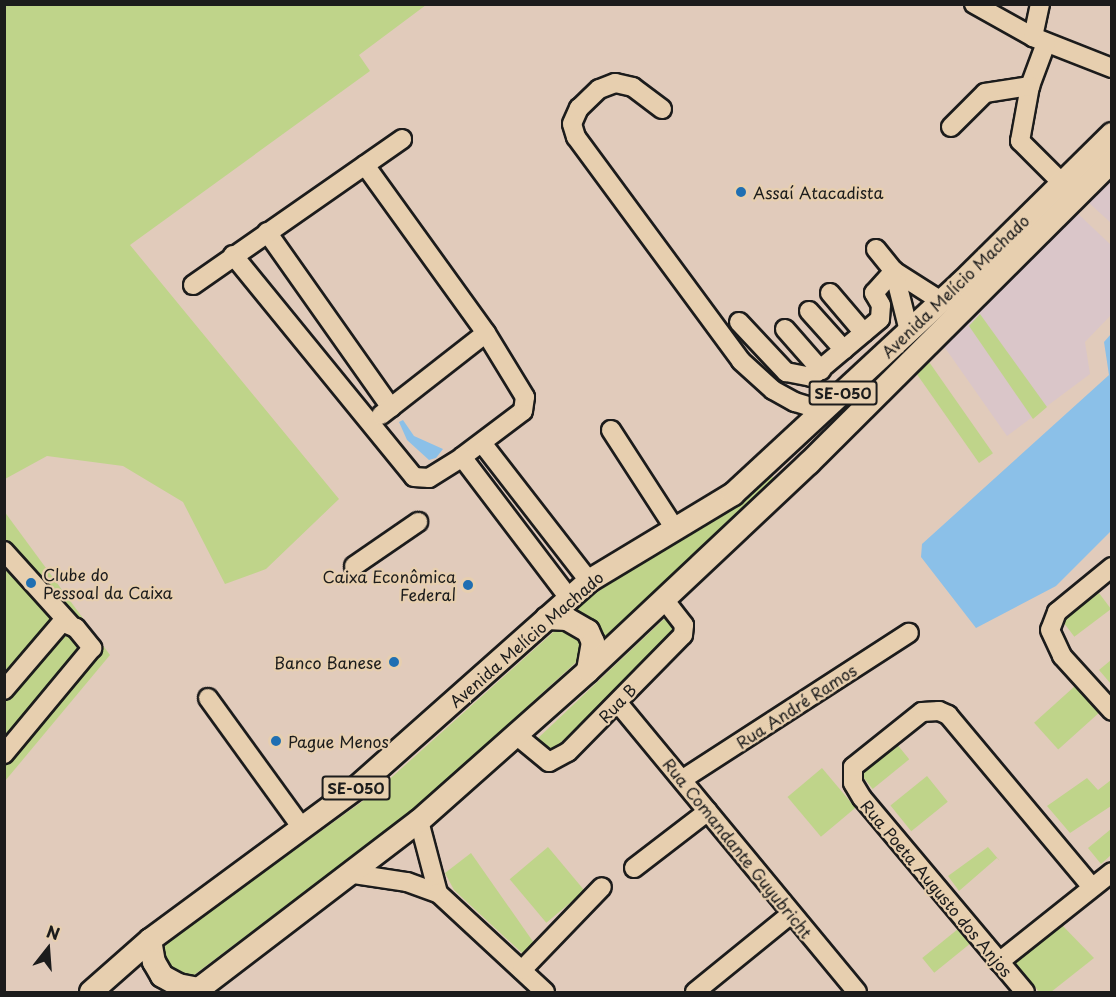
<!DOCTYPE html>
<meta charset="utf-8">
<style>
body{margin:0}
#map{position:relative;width:1116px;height:997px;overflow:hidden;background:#e1cbbb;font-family:"Playpen Sans",sans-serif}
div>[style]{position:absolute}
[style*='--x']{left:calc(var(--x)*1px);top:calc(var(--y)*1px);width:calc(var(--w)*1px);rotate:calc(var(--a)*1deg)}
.built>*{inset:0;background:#dac6c9}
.green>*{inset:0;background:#bfd48a;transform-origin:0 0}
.water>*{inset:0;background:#8bc0e8}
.roads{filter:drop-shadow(2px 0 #1c1c1c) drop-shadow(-2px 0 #1c1c1c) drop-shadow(0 2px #1c1c1c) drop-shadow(0 -2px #1c1c1c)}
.minor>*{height:18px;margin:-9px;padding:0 9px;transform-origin:9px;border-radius:9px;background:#e7cfaf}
.major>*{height:22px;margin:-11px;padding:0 11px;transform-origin:11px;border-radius:11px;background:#e7cfaf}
.dots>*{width:16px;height:16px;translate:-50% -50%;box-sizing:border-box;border:3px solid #e7cfaf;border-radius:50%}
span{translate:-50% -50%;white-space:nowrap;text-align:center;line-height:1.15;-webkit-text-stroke:4.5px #e7cfaf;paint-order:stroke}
.shield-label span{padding:2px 4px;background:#e7cfaf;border:2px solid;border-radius:4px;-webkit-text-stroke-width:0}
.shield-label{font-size:15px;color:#1c1c1c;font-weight:700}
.poi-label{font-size:16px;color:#1c1c1c}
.left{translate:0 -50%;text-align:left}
.right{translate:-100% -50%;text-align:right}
.street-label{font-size:16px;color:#1c1c1c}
.frame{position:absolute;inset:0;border:6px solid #1c1c1c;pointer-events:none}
.north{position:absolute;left:18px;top:919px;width:60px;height:60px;-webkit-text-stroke:4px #e7cfaf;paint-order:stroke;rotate:17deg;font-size:16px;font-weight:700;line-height:24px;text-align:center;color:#1c1c1c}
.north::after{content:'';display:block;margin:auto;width:21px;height:27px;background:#1c1c1c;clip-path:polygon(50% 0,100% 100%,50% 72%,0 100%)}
</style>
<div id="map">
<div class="built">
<i style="clip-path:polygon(1111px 180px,1111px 223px,1088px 202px)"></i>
<i style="clip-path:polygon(1074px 210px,1111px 245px,1111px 315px,1085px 342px,1090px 374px,1007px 436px,943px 345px)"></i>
</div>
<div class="green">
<i style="clip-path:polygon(5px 4px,426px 5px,359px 55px,370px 71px,130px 245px,339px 499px,266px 569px,225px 584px,183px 502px,123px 466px,47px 456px,5px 479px)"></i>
<i style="clip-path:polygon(980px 314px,1047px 407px,1033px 419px,969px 326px)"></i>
<i style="left:927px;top:359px;width:115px;height:17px;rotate:55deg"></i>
<i style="clip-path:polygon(771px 475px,777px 483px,606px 651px,595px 622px,571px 610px)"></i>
<i style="clip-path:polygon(4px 511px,110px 655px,5px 781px,4px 781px)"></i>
<i style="left:1099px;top:593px;width:20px;height:46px;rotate:53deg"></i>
<i style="clip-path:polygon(665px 618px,676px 630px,550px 753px,536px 740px)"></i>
<i style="clip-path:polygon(558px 628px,583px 635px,584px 655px,419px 805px,190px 978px,172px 973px,161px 960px,166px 943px,374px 793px)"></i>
<i style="clip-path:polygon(1111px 660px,1111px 684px,1099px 670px)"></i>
<i style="left:1075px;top:686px;width:36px;height:55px;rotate:48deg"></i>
<i style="left:896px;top:743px;width:21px;height:47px;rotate:51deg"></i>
<i style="left:822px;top:768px;width:52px;height:45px;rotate:50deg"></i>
<i style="left:927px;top:776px;width:33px;height:47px;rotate:51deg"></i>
<i style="clip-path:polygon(1087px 778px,1098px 790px,1111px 780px,1111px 806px,1070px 833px,1047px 806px)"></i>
<i style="clip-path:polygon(1111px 829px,1111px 855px,1101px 864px,1088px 848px)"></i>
<i style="left:548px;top:847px;width:57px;height:50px;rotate:50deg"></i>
<i style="clip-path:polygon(988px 847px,1000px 861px,997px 858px,959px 891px,948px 876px)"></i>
<i style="clip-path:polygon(471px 853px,534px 943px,522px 953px,454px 890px,445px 873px)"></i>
<i style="clip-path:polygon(1060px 923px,1094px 958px,1051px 992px,1039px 992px,1014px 962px)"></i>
<i style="left:958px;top:929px;width:19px;height:46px;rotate:51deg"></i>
</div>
<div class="water">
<i style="clip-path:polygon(1111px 334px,1111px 531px,1056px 586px,976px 628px,921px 557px,922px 544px,1109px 375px,1104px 342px)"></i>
<i style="clip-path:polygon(403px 420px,414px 436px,443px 449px,436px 458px,429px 460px,407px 440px,399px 422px)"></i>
</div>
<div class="roads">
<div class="minor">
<i style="--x:974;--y:4;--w:68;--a:29.2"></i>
<i style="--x:1033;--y:37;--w:85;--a:21.4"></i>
<i style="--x:1033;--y:37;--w:34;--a:-78"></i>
<i style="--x:1046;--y:43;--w:46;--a:110.4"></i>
<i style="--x:1030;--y:86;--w:56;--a:100.3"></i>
<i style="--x:1020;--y:141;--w:59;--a:45"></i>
<i style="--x:662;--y:109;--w:36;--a:-143"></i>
<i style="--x:633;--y:87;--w:18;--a:-167"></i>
<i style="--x:615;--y:83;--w:17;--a:159"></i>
<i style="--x:599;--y:89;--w:28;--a:136"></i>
<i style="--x:579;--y:108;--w:17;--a:114"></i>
<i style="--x:572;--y:124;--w:14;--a:73"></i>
<i style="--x:576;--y:137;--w:278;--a:53.6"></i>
<i style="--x:741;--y:361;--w:43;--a:42.2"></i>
<i style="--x:773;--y:390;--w:25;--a:29"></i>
<i style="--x:795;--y:402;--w:31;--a:17"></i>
<i style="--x:951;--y:127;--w:48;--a:-45"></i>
<i style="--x:985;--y:93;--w:46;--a:-8.8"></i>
<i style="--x:267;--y:232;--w:215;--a:54.8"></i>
<i style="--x:876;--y:249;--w:28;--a:51"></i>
<i style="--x:894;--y:271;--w:56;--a:32.6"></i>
<i style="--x:233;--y:255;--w:286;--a:50.8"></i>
<i style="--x:414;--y:477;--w:15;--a:4"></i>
<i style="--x:429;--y:478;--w:39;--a:-32"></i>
<i style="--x:462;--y:457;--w:76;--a:-37"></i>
<i style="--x:523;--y:411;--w:14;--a:-82"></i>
<i style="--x:525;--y:397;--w:75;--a:-121.4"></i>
<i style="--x:486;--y:333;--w:207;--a:-125.8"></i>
<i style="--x:894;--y:271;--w:62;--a:76"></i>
<i style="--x:193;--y:285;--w:255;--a:-34.9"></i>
<i style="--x:830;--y:293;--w:52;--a:49.6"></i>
<i style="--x:809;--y:311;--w:52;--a:48.1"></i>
<i style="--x:739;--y:322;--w:69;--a:46.8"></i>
<i style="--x:786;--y:372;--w:25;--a:11"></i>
<i style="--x:811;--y:377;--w:90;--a:-40"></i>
<i style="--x:880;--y:319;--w:14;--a:-86"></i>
<i style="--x:881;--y:305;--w:14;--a:-120"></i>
<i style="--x:874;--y:293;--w:30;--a:-48"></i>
<i style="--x:785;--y:329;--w:55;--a:48.7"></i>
<i style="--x:381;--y:415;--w:133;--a:-38"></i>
<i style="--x:611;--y:430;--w:118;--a:57.1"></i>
<i style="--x:482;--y:443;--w:175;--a:52.2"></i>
<i style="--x:462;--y:457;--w:177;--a:52.8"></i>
<i style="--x:4;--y:551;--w:98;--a:47.9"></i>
<i style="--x:354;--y:566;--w:78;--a:-34.5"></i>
<i style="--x:1112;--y:567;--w:71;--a:140.7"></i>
<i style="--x:1057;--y:612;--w:19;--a:111"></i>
<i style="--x:1050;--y:630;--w:29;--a:65"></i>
<i style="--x:1062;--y:656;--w:74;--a:47.7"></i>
<i style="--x:4;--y:690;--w:89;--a:-49.5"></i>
<i style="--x:62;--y:622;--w:15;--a:23"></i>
<i style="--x:76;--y:628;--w:26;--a:51"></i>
<i style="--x:92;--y:648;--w:138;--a:129.7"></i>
<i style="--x:208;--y:698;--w:160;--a:54.1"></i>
<i style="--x:618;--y:703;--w:375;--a:50.4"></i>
<i style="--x:515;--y:734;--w:44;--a:39.5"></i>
<i style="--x:549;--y:762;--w:21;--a:-28"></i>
<i style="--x:568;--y:752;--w:164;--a:-45.5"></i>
<i style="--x:683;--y:635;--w:10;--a:-84"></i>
<i style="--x:684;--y:625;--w:31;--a:-128"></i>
<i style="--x:683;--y:779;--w:269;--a:-32.9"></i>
<i style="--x:419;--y:821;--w:74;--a:75.2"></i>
<i style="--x:634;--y:868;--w:93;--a:-37.6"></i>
<i style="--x:354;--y:874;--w:54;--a:8.6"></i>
<i style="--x:407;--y:882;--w:33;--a:20"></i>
<i style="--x:438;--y:893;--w:146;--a:42.8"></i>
<i style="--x:999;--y:962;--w:144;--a:-38.5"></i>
<i style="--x:522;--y:970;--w:115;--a:-46.1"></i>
<i style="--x:695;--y:992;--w:124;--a:-39.1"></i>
<i style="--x:1025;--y:992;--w:253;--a:-130"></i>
<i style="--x:862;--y:798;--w:17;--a:-121"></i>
<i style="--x:853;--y:783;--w:16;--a:-90"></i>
<i style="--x:853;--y:767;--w:88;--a:-38.6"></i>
<i style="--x:922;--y:712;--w:17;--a:-3"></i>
<i style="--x:939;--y:711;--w:10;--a:24"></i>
<i style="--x:948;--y:715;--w:224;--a:50.1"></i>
</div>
<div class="major">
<i style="--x:547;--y:618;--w:20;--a:3"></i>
<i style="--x:567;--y:619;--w:24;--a:30"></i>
<i style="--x:588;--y:631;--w:12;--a:66"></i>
<i style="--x:593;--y:642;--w:29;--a:100"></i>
<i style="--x:150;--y:940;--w:22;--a:80"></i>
<i style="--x:154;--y:962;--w:16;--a:60"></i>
<i style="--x:162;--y:976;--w:18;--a:29"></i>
<i style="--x:178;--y:985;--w:21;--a:11"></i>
<i style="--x:91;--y:992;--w:79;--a:-41.4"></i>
<i style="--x:150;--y:940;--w:256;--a:-36.4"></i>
<i style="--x:356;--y:788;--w:312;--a:-41.6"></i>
<i style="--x:589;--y:581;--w:168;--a:-31.1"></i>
<i style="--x:733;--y:494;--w:311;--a:-42.8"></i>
<i style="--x:961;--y:283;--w:212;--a:-44.6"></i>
<i style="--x:195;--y:992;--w:282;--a:-37.4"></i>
<i style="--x:419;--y:821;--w:226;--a:-41.6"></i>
<i style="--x:588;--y:671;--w:303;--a:-43.3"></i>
<i style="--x:809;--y:463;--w:428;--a:-44.9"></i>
</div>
</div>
<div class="dots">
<i style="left:741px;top:192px;background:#1f6fb2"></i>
<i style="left:31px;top:583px;background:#1f6fb2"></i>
<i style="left:468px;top:585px;background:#1f6fb2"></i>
<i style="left:394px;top:662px;background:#1f6fb2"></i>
<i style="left:276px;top:741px;background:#1f6fb2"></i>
</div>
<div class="shield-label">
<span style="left:843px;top:393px">SE-050</span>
<span style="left:356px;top:788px">SE-050</span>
</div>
<div class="poi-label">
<span class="left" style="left:753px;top:192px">Assaí Atacadista</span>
<span class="left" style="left:43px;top:583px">Clube do<br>Pessoal da Caixa</span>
<span class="right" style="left:456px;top:585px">Caixa Econômica<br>Federal</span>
<span class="right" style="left:382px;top:662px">Banco Banese</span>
<span class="left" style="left:288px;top:741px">Pague Menos</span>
</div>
<div class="street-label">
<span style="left:955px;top:286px;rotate:-44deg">Avenida Melício Machado</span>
<span style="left:526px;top:639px;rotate:-41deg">Avenida Melício Machado</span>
<span style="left:617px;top:703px;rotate:-46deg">Rua B</span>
<span style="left:796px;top:706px;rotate:-33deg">Rua André Ramos</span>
<span style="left:738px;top:848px;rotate:51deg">Rua Comandante Guyubricht</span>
<span style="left:937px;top:888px;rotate:50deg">Rua Poeta Augusto dos Anjos</span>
</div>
<div class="frame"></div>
<div class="north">N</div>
</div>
